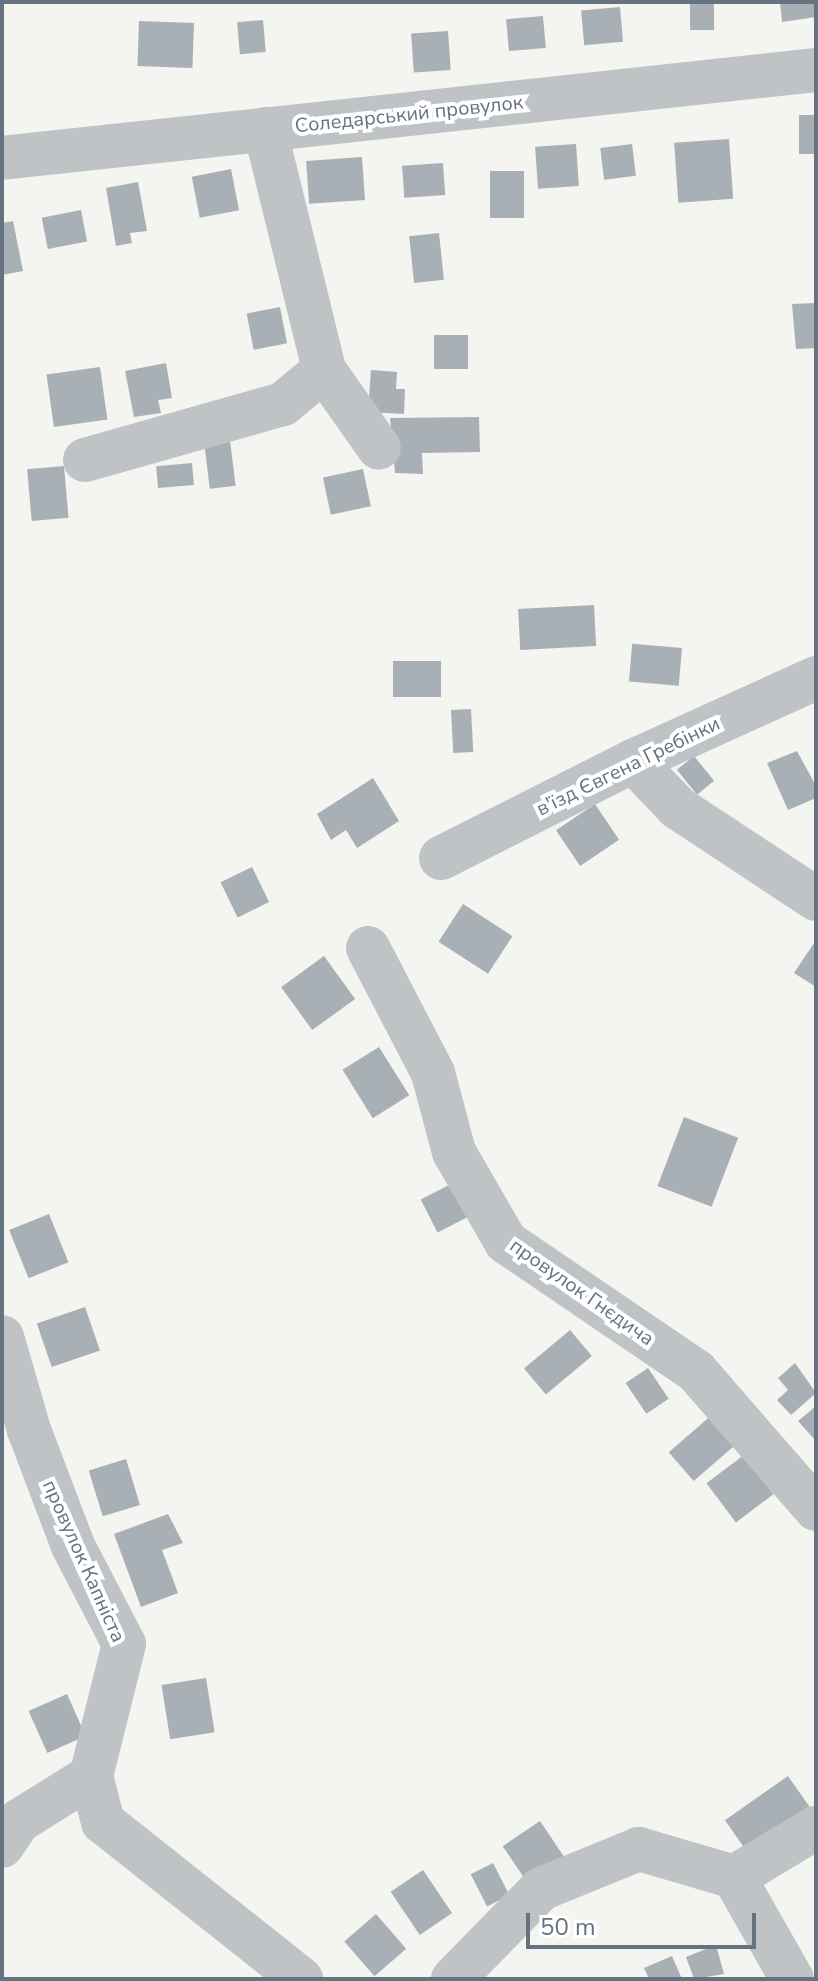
<!DOCTYPE html>
<meta charset="utf-8">
<style>
body{margin:0}
#map{position:relative;width:818px;height:1981px;overflow:hidden;background:#f4f4f1;font-family:"Nunito Sans",sans-serif}
div>[style]{position:absolute}
[style*='--x']{left:calc(var(--x)*1px);top:calc(var(--y)*1px);width:calc(var(--w)*1px);rotate:calc(var(--a)*1deg)}
.building>*{inset:0;background:#a9b0b5;transform-origin:0 0}
.minor>*{height:44px;margin:-22px;padding:0 22px;transform-origin:22px;border-radius:22px;background:#bfc3c6}
span{translate:-50% -50%;white-space:nowrap;text-align:center;line-height:1.15;-webkit-text-stroke:8px #fff;paint-order:stroke}
.street-label{font-size:20px;color:#657280}
.frame{position:absolute;inset:0;border:4px solid #657280;pointer-events:none}
.scale{position:absolute;left:526px;top:1913px;width:230px;height:36px;box-sizing:border-box;border:4px solid #657280;border-top:0;padding-left:10px;font-size:24px;line-height:28px;white-space:nowrap;color:#657280;-webkit-text-stroke:6px #fff;paint-order:stroke}
</style>
<div id="map">
<div class="building">
<i style="left:690px;top:2px;width:24px;height:28px"></i>
<i style="clip-path:polygon(780px 2px,815px 2px,816px 17px,782px 22px)"></i>
<i style="left:620px;top:7px;width:35px;height:39px;rotate:85deg"></i>
<i style="left:543px;top:16px;width:32px;height:37px;rotate:85deg"></i>
<i style="left:263px;top:20px;width:32px;height:26px;rotate:85deg"></i>
<i style="left:139px;top:21px;width:55px;height:45px;rotate:2deg"></i>
<i style="left:448px;top:31px;width:39px;height:37px;rotate:86deg"></i>
<i style="left:816px;top:115px;width:39px;height:17px;rotate:90deg"></i>
<i style="left:729px;top:139px;width:60px;height:55px;rotate:86deg"></i>
<i style="left:576px;top:144px;width:42px;height:41px;rotate:86deg"></i>
<i style="left:632px;top:144px;width:32px;height:32px;rotate:83deg"></i>
<i style="left:362px;top:157px;width:43px;height:56px;rotate:86deg"></i>
<i style="left:443px;top:163px;width:32px;height:41px;rotate:86deg"></i>
<i style="left:231px;top:169px;width:42px;height:40px;rotate:79deg"></i>
<i style="left:490px;top:171px;width:34px;height:47px"></i>
<i style="clip-path:polygon(138px 182px,147px 231px,130px 233px,132px 243px,116px 246px,106px 188px)"></i>
<i style="left:81px;top:210px;width:32px;height:40px;rotate:79deg"></i>
<i style="clip-path:polygon(13px 221px,23px 271px,2px 275px,2px 223px)"></i>
<i style="left:439px;top:233px;width:47px;height:30px;rotate:84deg"></i>
<i style="clip-path:polygon(816px 303px,816px 348px,796px 349px,792px 304px)"></i>
<i style="left:280px;top:307px;width:37px;height:34px;rotate:79deg"></i>
<i style="left:434px;top:335px;width:34px;height:34px"></i>
<i style="clip-path:polygon(166px 363px,172px 398px,158px 400px,161px 413px,134px 417px,125px 371px)"></i>
<i style="left:100px;top:367px;width:53px;height:54px;rotate:82deg"></i>
<i style="clip-path:polygon(371px 370px,397px 372px,396px 389px,405px 389px,404px 414px,368px 412px)"></i>
<i style="clip-path:polygon(479px 417px,480px 452px,422px 453px,423px 474px,395px 473px,390px 418px)"></i>
<i style="left:230px;top:440px;width:46px;height:26px;rotate:83deg"></i>
<i style="left:192px;top:463px;width:22px;height:36px;rotate:85deg"></i>
<i style="left:64px;top:466px;width:52px;height:37px;rotate:85deg"></i>
<i style="left:363px;top:469px;width:38px;height:41px;rotate:78deg"></i>
<i style="left:594px;top:605px;width:41px;height:76px;rotate:87deg"></i>
<i style="left:682px;top:648px;width:38px;height:50px;rotate:95deg"></i>
<i style="left:393px;top:661px;width:48px;height:36px"></i>
<i style="left:471px;top:709px;width:43px;height:20px;rotate:87deg"></i>
<i style="clip-path:polygon(797px 751px,816px 786px,816px 798px,788px 810px,767px 763px)"></i>
<i style="left:694px;top:756px;width:32px;height:22px;rotate:51deg"></i>
<i style="clip-path:polygon(373px 778px,399px 821px,357px 848px,346px 830px,331px 840px,317px 814px)"></i>
<i style="left:595px;top:804px;width:43px;height:47px;rotate:56deg"></i>
<i style="left:252px;top:867px;width:39px;height:35px;rotate:64deg"></i>
<i style="left:463px;top:904px;width:59px;height:45px;rotate:33deg"></i>
<i style="clip-path:polygon(816px 940px,816px 987px,794px 973px)"></i>
<i style="left:324px;top:956px;width:53px;height:53px;rotate:54deg"></i>
<i style="left:379px;top:1047px;width:57px;height:43px;rotate:58deg"></i>
<i style="left:684px;top:1117px;width:58px;height:74px;rotate:21deg"></i>
<i style="left:451px;top:1184px;width:37px;height:34px;rotate:63deg"></i>
<i style="left:49px;top:1214px;width:52px;height:43px;rotate:68deg"></i>
<i style="left:85px;top:1307px;width:46px;height:51px;rotate:71deg"></i>
<i style="left:570px;top:1330px;width:34px;height:60px;rotate:50deg"></i>
<i style="clip-path:polygon(795px 1363px,816px 1393px,791px 1415px,777px 1400px,788px 1390px,778px 1378px)"></i>
<i style="left:648px;top:1368px;width:37px;height:27px;rotate:56deg"></i>
<i style="clip-path:polygon(816px 1406px,816px 1441px,798px 1421px)"></i>
<i style="left:714px;top:1413px;width:38px;height:60px;rotate:49deg"></i>
<i style="left:744px;top:1455px;width:49px;height:47px;rotate:53deg"></i>
<i style="left:126px;top:1459px;width:48px;height:39px;rotate:73deg"></i>
<i style="clip-path:polygon(168px 1514px,183px 1543px,162px 1550px,178px 1593px,141px 1607px,114px 1534px)"></i>
<i style="left:206px;top:1678px;width:55px;height:45px;rotate:81deg"></i>
<i style="left:67px;top:1694px;width:46px;height:42px;rotate:66deg"></i>
<i style="left:788px;top:1776px;width:44px;height:77px;rotate:55deg"></i>
<i style="left:540px;top:1821px;width:43px;height:45px;rotate:56deg"></i>
<i style="left:493px;top:1863px;width:36px;height:25px;rotate:63deg"></i>
<i style="left:423px;top:1870px;width:52px;height:39px;rotate:56deg"></i>
<i style="left:376px;top:1914px;width:46px;height:42px;rotate:49deg"></i>
<i style="clip-path:polygon(716px 1945px,724px 1974px,694px 1979px,686px 1957px)"></i>
<i style="clip-path:polygon(672px 1956px,682px 1979px,649px 1979px,644px 1968px)"></i>
</div>
<div class="minor">
<i style="--x:265;--y:129;--w:248;--a:76.2"></i>
<i style="--x:324;--y:370;--w:95;--a:54.8"></i>
<i style="--x:2;--y:158;--w:819;--a:-6.17"></i>
<i style="--x:85;--y:460;--w:206;--a:-15.8"></i>
<i style="--x:283;--y:404;--w:53;--a:-39.7"></i>
<i style="--x:633;--y:761;--w:65;--a:46.2"></i>
<i style="--x:678;--y:808;--w:165;--a:33.4"></i>
<i style="--x:441;--y:858;--w:215;--a:-26.8"></i>
<i style="--x:633;--y:761;--w:201;--a:-24.4"></i>
<i style="--x:368;--y:948;--w:141;--a:62.5"></i>
<i style="--x:433;--y:1073;--w:82;--a:75.1"></i>
<i style="--x:454;--y:1152;--w:104;--a:60"></i>
<i style="--x:506;--y:1242;--w:230;--a:34.2"></i>
<i style="--x:696;--y:1371;--w:183;--a:49"></i>
<i style="--x:2;--y:1337;--w:97;--a:73.8"></i>
<i style="--x:29;--y:1430;--w:124;--a:69.2"></i>
<i style="--x:73;--y:1546;--w:110;--a:62.5"></i>
<i style="--x:124;--y:1644;--w:136;--a:104"></i>
<i style="--x:91;--y:1776;--w:48;--a:75.4"></i>
<i style="--x:103;--y:1822;--w:253;--a:38.4"></i>
<i style="--x:2;--y:1846;--w:30;--a:-56"></i>
<i style="--x:19;--y:1821;--w:85;--a:-32"></i>
<i style="--x:734;--y:1877;--w:117;--a:60.4"></i>
<i style="--x:453;--y:1979;--w:126;--a:-45.6"></i>
<i style="--x:541;--y:1889;--w:106;--a:-22.2"></i>
<i style="--x:639;--y:1849;--w:99;--a:16.4"></i>
<i style="--x:734;--y:1877;--w:96;--a:-30.9"></i>
</div>
<div class="street-label">
<span style="left:409px;top:114px;rotate:-6deg">Соледарський провулок</span>
<span style="left:628px;top:766px;rotate:-26deg">в'їзд Євгена Гребінки</span>
<span style="left:582px;top:1292px;rotate:35deg">провулок Гнєдича</span>
<span style="left:84px;top:1561px;rotate:66deg">провулок Капніста</span>
</div>
<div class="frame"></div>
<div class="scale">50 m</div>
</div>
